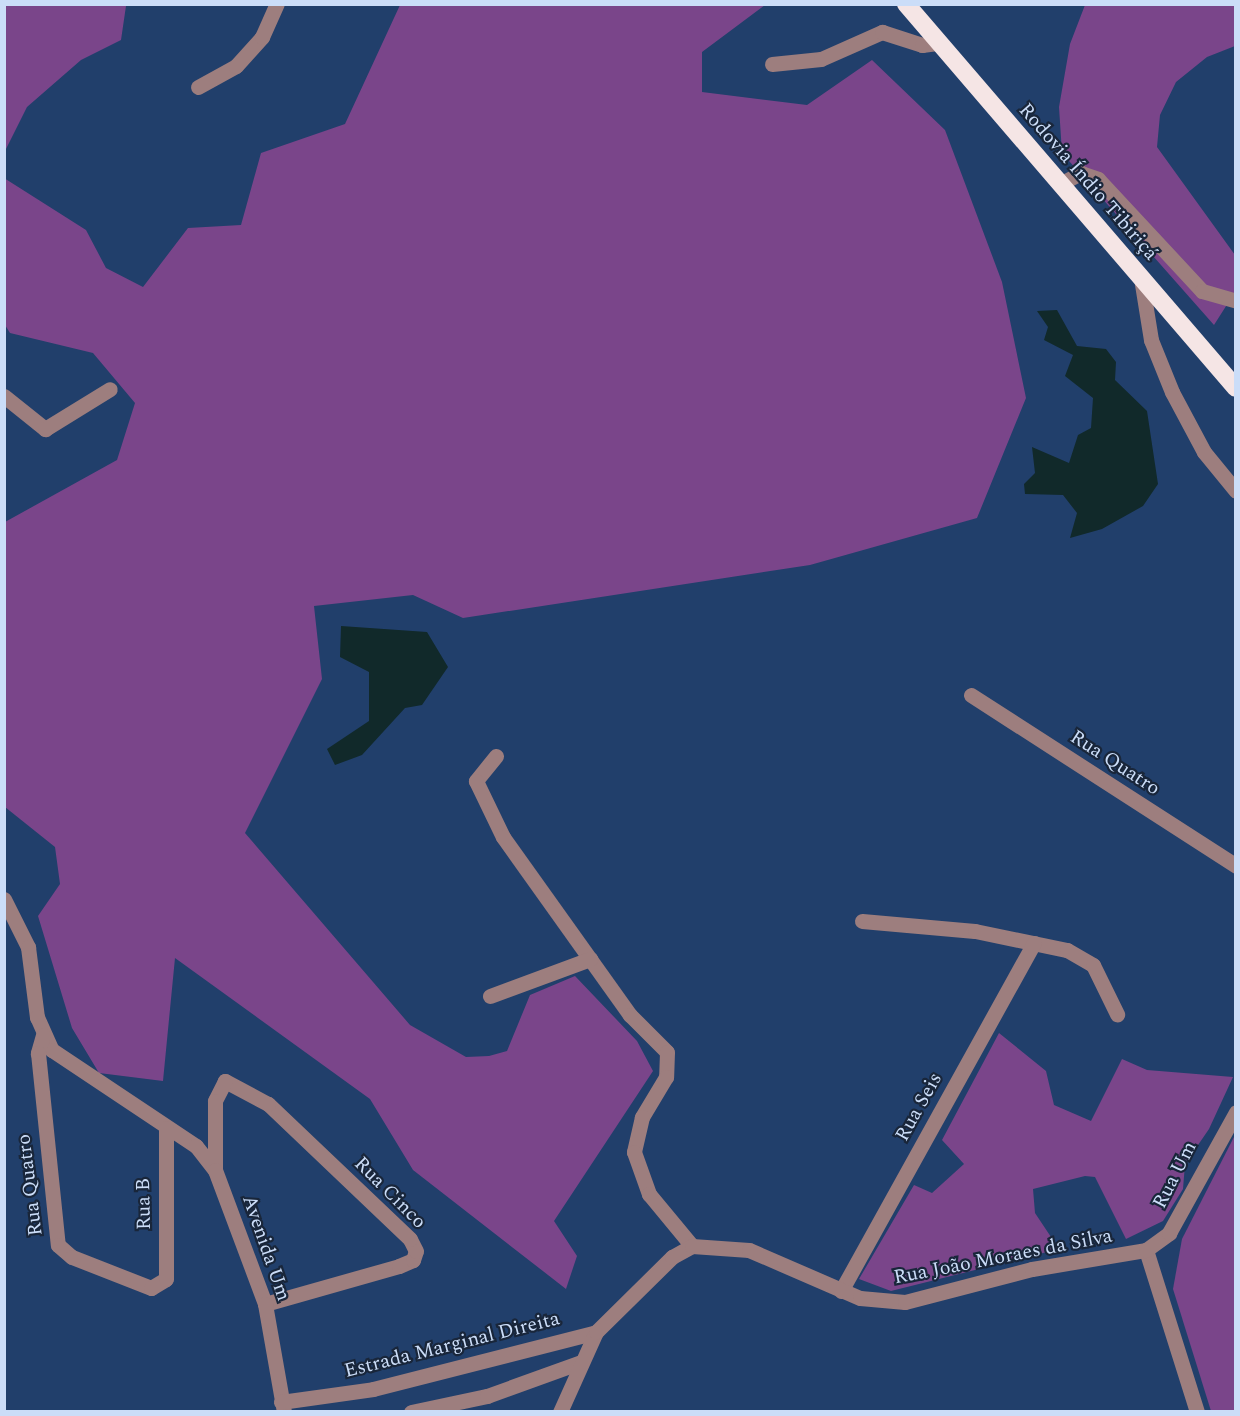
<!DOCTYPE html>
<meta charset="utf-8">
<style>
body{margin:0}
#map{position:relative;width:1240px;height:1416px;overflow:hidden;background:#213f6b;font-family:Spectral,serif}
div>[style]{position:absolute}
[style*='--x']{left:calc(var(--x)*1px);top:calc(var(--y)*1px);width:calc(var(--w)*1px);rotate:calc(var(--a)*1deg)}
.green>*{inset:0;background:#7a458a}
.water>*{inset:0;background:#11292a}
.minor>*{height:15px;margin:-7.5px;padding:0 7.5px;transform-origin:7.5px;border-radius:7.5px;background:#9d7e7e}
.highway>*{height:18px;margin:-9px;padding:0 9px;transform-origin:9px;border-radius:9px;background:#f5e5e5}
span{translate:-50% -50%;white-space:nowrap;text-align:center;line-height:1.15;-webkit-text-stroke:4.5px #19263a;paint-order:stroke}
.street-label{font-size:20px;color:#cbddf8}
.frame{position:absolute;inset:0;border:6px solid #cbddf8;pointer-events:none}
</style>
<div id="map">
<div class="green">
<i style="clip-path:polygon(5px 4px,126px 6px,121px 40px,81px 60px,27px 107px,5px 151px)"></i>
<i style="clip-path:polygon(400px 5px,765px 5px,702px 52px,702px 92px,807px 105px,872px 60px,945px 130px,1002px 282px,1026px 398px,977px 518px,810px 565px,463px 618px,413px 595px,314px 606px,322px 679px,245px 833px,410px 1025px,466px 1057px,489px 1056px,507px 1051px,530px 995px,575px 976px,637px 1041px,653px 1071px,554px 1221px,577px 1256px,566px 1289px,413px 1170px,370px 1099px,175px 958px,163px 1081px,99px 1073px,72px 1028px,38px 916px,60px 884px,55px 847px,5px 807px,5px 522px,117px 460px,135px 403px,93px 353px,10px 333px,5px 325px,4px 178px,86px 230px,106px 268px,143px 287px,188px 228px,241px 225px,261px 153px,345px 124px)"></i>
<i style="clip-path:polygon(1085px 5px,1235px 5px,1235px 46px,1207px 57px,1176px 82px,1160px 115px,1157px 147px,1235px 255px,1235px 292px,1214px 325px,1062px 153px,1059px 107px,1070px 44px)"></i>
<i style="clip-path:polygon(999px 1033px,1046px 1071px,1054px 1105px,1091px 1121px,1122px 1059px,1147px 1070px,1233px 1077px,1209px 1129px,1185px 1164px,1183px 1189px,1163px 1221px,1126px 1239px,1095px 1177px,1085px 1176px,1033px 1189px,1035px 1213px,1059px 1249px,891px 1291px,859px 1279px,914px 1185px,932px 1193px,964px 1164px,942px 1140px)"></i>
<i style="clip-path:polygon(1235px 1135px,1235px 1411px,1211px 1411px,1173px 1289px,1182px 1239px)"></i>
</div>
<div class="water">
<i style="clip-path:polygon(1057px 310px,1077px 346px,1106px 349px,1116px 362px,1115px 380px,1147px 411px,1158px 484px,1143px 506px,1102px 529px,1070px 538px,1077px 513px,1063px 495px,1025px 494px,1024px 484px,1035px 473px,1032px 447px,1069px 463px,1078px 435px,1091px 428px,1093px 398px,1065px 376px,1073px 355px,1044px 340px,1048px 327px,1037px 311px)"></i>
<i style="clip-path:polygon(341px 626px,427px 632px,448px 667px,422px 705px,405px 708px,362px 755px,335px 765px,327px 749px,369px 721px,369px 672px,340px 657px)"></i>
</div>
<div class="minor">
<i style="--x:772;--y:64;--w:49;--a:-5.8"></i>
<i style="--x:821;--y:59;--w:67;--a:-23.9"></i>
<i style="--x:882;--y:32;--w:42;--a:18"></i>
<i style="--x:922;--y:45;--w:17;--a:-7"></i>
<i style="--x:198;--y:87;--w:43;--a:-28.9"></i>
<i style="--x:236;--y:66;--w:39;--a:-48"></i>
<i style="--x:262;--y:37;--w:36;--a:-66"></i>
<i style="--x:1060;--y:184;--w:24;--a:-28"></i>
<i style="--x:1081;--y:173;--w:18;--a:19"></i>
<i style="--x:1098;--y:179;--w:153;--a:47.1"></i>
<i style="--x:1202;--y:291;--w:35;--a:16"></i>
<i style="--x:1141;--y:278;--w:63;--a:80.8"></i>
<i style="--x:1151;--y:340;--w:56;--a:68"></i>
<i style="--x:1172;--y:392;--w:68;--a:61.9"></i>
<i style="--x:1204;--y:452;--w:50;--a:50.6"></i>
<i style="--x:4;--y:396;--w:53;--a:38.8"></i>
<i style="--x:45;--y:429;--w:76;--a:-31.6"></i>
<i style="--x:971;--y:695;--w:315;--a:32.8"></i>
<i style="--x:496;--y:756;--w:32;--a:129"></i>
<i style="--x:476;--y:781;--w:62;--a:64.3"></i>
<i style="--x:503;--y:837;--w:219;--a:54.5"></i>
<i style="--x:630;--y:1015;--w:52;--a:45"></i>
<i style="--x:667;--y:1052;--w:25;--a:92"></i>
<i style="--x:666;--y:1077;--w:47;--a:121"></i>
<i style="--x:642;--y:1117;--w:36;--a:103"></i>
<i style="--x:634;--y:1152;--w:45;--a:70.3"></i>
<i style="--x:649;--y:1194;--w:67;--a:50.4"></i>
<i style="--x:4;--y:899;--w:54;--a:63.4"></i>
<i style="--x:28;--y:947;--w:71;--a:82.7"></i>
<i style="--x:37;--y:1017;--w:36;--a:66"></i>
<i style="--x:52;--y:1050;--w:173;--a:33.7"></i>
<i style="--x:196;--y:1146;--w:31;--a:52"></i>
<i style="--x:862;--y:921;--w:113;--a:5.1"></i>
<i style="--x:975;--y:931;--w:94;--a:11.7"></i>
<i style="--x:1067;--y:950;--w:30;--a:30"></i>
<i style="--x:1093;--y:965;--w:55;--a:63.9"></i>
<i style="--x:490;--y:996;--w:107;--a:-20.3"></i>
<i style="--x:43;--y:1035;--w:19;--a:106"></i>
<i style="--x:38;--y:1053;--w:193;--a:84.1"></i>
<i style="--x:58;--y:1245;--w:18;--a:41"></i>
<i style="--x:72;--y:1257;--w:85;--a:21.4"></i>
<i style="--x:151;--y:1288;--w:17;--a:-31"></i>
<i style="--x:166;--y:1279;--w:151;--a:-90"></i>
<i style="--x:1146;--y:1250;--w:170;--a:72.5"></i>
<i style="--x:841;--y:1291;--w:398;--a:-61"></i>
<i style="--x:265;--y:1304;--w:139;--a:-15.8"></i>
<i style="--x:399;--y:1266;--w:15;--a:-23"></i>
<i style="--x:413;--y:1260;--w:9;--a:-72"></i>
<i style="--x:416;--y:1251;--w:13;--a:-117"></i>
<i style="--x:410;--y:1239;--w:196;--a:-136.4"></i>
<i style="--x:268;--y:1104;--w:49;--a:-151.9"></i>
<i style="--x:225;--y:1081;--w:22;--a:117"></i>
<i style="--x:215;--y:1101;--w:69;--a:90"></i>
<i style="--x:215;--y:1170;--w:143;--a:69.5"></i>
<i style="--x:265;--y:1304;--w:110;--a:80"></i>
<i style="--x:281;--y:1402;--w:93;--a:-8"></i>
<i style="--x:373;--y:1389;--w:230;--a:-14.3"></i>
<i style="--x:411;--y:1412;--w:78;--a:-11.9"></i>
<i style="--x:487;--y:1396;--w:100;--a:-19.9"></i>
<i style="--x:560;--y:1412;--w:88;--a:-65.8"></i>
<i style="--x:596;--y:1332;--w:107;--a:-44.6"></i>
<i style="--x:672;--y:1257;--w:23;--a:-29"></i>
<i style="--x:692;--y:1246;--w:57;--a:4"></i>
<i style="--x:749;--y:1250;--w:121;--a:23.4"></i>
<i style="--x:860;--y:1298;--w:45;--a:5.1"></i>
<i style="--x:905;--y:1302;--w:131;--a:-14.6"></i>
<i style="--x:1032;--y:1269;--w:116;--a:-9.5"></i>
<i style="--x:1146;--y:1250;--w:29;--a:-36"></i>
<i style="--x:1169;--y:1233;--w:138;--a:-61"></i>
</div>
<div class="highway">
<i style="--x:906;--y:4;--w:506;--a:49.33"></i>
</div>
<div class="street-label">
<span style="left:1088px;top:182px;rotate:49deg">Rodovia Índio Tibiriçá</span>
<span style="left:1115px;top:763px;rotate:33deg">Rua Quatro</span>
<span style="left:919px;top:1107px;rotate:-61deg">Rua Seis</span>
<span style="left:1175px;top:1175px;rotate:-63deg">Rua Um</span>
<span style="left:30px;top:1185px;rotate:-97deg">Rua Quatro</span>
<span style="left:390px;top:1193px;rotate:45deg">Rua Cinco</span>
<span style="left:144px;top:1204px;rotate:-91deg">Rua B</span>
<span style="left:266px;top:1248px;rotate:71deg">Avenida Um</span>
<span style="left:1003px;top:1257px;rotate:-11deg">Rua João Moraes da Silva</span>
<span style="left:452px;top:1345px;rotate:-14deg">Estrada Marginal Direita</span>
</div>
<div class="frame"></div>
</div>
